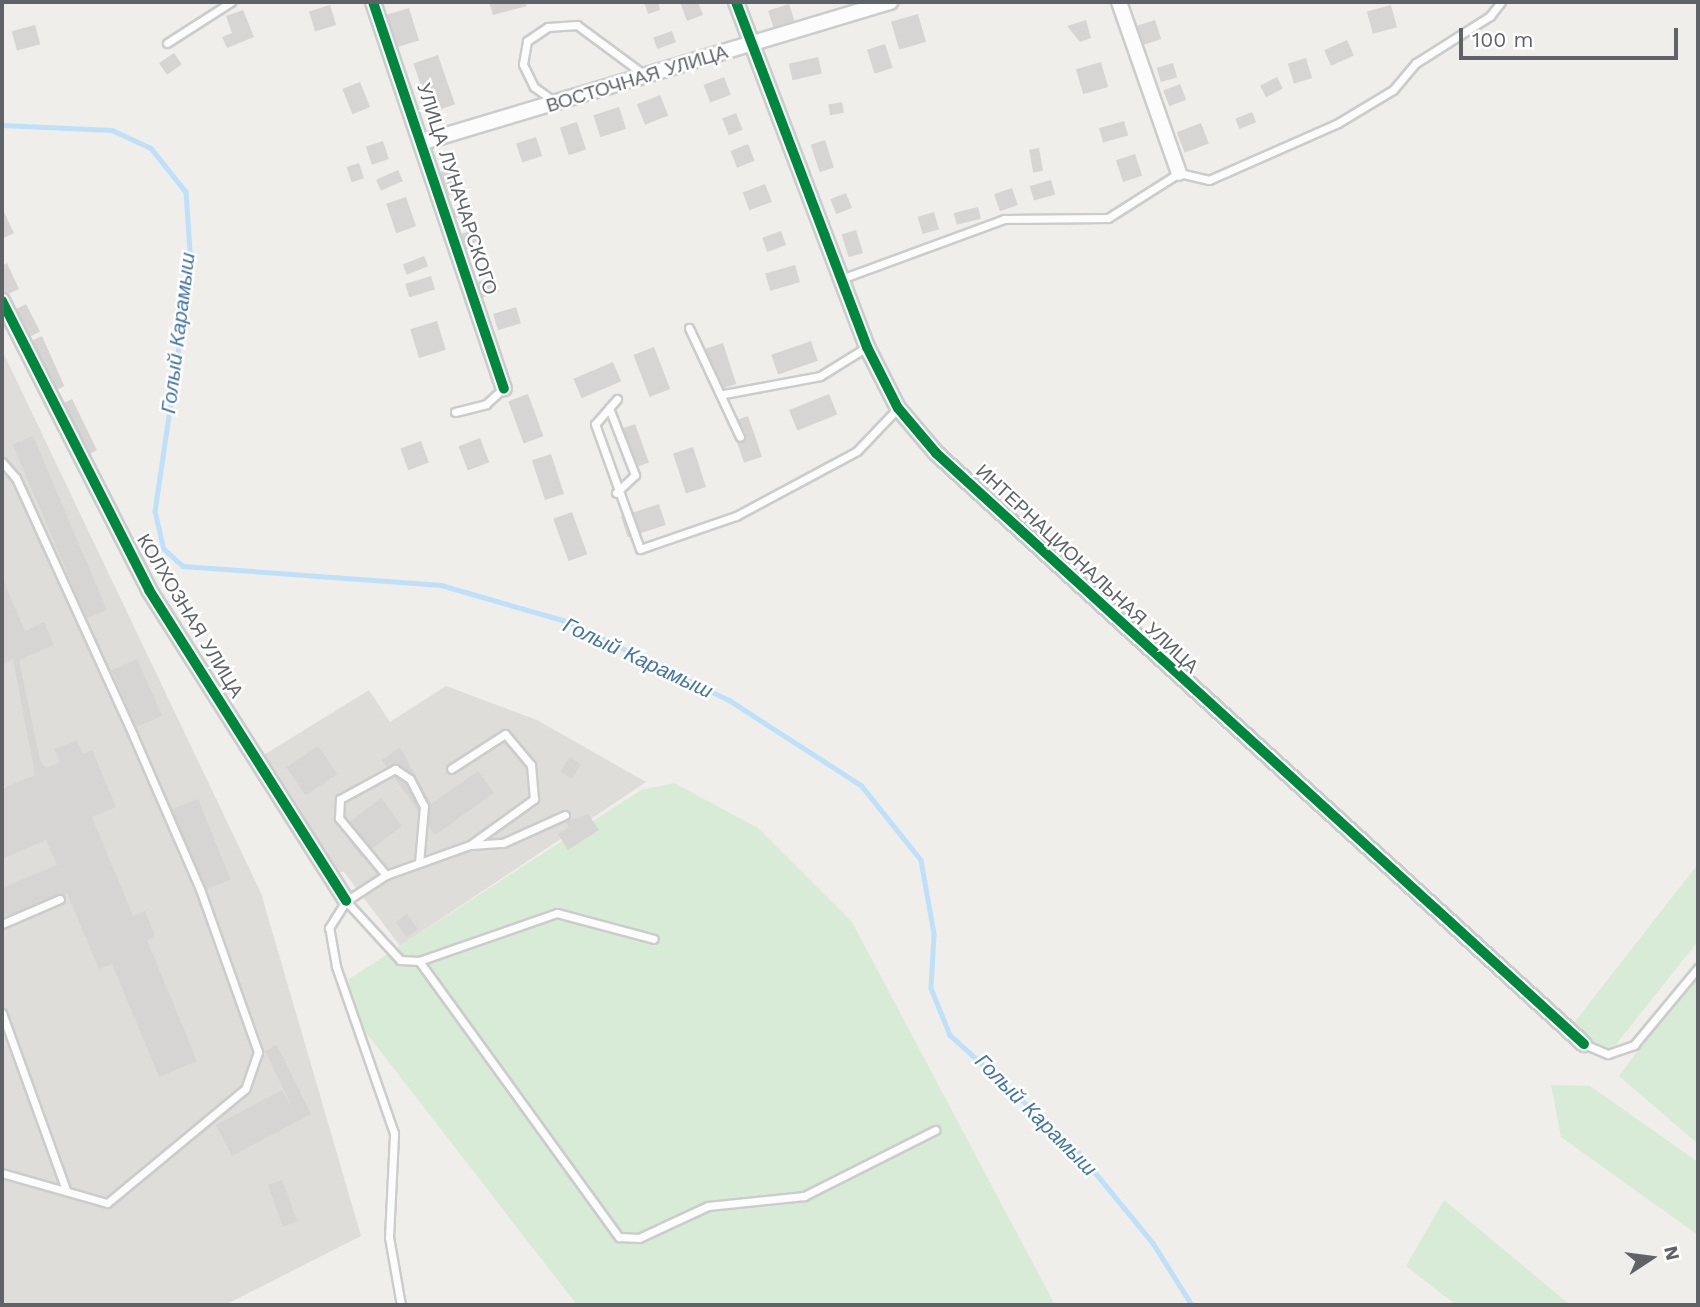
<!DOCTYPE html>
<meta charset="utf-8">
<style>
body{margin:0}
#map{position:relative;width:1700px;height:1307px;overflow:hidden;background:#efeeea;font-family:"Work Sans",sans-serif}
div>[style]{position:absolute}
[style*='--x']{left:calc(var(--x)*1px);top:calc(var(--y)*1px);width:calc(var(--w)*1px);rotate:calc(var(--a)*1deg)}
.industrial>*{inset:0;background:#dfddda}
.green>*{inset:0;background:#d8ebd6}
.stream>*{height:4.5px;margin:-2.25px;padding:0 2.25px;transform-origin:2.25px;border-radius:2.25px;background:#bfe0f9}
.building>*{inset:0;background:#d6d5d3;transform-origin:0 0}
.roads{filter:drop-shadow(2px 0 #cbcccc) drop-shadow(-2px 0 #cbcccc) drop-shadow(0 2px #cbcccc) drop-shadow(0 -2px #cbcccc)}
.lane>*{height:7px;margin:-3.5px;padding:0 3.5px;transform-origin:3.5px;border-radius:3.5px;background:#fdfcfc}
.street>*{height:14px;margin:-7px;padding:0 7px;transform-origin:7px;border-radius:7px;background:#fdfcfc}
.cycleway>*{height:10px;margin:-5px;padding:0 5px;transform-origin:5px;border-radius:5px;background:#00873e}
span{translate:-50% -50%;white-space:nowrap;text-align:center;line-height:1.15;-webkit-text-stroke:5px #fff;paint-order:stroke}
.street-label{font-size:19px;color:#5f6368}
.water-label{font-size:21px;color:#4174aa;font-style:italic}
.frame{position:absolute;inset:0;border:4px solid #5f6368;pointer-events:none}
.north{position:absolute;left:1616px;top:1223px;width:70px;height:70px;-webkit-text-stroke:5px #fff;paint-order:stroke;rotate:77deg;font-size:19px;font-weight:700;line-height:28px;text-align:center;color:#5f6368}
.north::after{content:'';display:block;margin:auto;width:24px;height:32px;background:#5f6368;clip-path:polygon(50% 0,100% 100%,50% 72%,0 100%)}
.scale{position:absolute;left:1459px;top:28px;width:219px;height:32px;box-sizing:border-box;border:4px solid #5f6368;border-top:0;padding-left:9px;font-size:21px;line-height:24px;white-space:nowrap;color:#5f6368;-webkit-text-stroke:5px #fff;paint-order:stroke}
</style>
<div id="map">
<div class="industrial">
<i style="clip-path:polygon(2px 350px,261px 893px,361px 1236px,225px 1305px,2px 1305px)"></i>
<i style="clip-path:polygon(446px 686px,537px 720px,646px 782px,400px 946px,344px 872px,332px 872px,259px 758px,369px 690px,390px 722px)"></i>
</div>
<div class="green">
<i style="clip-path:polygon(674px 783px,758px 828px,852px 922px,1055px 1305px,577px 1305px,347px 1008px,349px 979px,641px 790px)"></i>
<i style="clip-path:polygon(1698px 864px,1698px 941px,1607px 1056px,1566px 1033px)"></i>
<i style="clip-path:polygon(1698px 970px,1698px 1144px,1619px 1076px)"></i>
<i style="clip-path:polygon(1551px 1085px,1590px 1086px,1698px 1162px,1698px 1235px,1561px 1137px)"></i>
<i style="clip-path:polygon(1444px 1200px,1570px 1305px,1456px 1305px,1406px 1266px)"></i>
</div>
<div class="stream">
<i style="--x:2;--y:125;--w:110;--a:2.6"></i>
<i style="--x:112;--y:130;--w:43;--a:24.8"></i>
<i style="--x:151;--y:148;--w:56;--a:51.5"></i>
<i style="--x:186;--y:192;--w:73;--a:86.1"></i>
<i style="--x:191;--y:265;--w:249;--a:98.3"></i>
<i style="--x:155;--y:511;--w:39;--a:77"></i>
<i style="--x:164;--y:549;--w:25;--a:42"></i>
<i style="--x:183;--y:566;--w:259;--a:4.2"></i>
<i style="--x:441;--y:585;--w:133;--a:16.1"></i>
<i style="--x:569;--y:622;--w:178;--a:26"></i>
<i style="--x:729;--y:700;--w:157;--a:32.8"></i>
<i style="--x:861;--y:785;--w:96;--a:51.3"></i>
<i style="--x:921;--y:860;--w:75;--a:80"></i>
<i style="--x:934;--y:934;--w:54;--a:93.2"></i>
<i style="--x:931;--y:988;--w:51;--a:68"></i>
<i style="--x:950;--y:1035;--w:169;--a:42.1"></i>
<i style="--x:1075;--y:1148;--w:123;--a:50.6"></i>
<i style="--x:1153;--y:1243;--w:73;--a:57.8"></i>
</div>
<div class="building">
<i style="clip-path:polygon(489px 2px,525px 2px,527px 6px,493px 15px)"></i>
<i style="clip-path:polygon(644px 2px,658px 2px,660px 10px,648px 14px)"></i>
<i style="clip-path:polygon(680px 2px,698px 2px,703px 15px,687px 21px)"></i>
<i style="left:789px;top:4px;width:20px;height:22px;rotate:72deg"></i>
<i style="left:330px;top:5px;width:21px;height:22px;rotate:73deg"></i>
<i style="left:1391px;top:5px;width:23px;height:25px;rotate:75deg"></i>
<i style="left:409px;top:8px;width:34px;height:25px;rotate:73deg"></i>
<i style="clip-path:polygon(243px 10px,254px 37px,227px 48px,222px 37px,232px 33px,226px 16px)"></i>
<i style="left:918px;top:14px;width:29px;height:28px;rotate:74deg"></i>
<i style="clip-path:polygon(1086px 20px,1091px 38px,1080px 42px,1067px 26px)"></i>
<i style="left:1155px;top:20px;width:20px;height:19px;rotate:72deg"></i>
<i style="left:35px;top:25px;width:20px;height:24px;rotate:75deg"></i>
<i style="left:672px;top:31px;width:12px;height:20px;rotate:70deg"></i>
<i style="left:1347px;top:40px;width:17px;height:25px;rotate:66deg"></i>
<i style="left:885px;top:44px;width:25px;height:19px;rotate:72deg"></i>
<i style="left:174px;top:53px;width:14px;height:18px;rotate:56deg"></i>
<i style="left:438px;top:55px;width:52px;height:26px;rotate:71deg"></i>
<i style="left:818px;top:57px;width:17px;height:30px;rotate:77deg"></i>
<i style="left:1306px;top:58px;width:21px;height:19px;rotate:73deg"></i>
<i style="left:1101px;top:62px;width:26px;height:26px;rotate:74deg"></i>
<i style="left:1173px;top:63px;width:15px;height:17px;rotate:74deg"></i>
<i style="left:724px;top:77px;width:19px;height:22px;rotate:69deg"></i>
<i style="left:1277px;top:77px;width:13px;height:19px;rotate:63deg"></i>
<i style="left:360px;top:82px;width:27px;height:19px;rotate:68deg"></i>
<i style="left:1180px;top:84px;width:17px;height:18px;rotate:69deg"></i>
<i style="left:660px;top:95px;width:22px;height:25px;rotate:68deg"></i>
<i style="left:842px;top:102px;width:11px;height:14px;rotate:80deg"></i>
<i style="left:619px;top:107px;width:23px;height:27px;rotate:72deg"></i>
<i style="left:1252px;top:112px;width:11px;height:18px;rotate:68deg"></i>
<i style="left:736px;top:113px;width:18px;height:15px;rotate:68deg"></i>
<i style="left:1124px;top:121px;width:15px;height:26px;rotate:74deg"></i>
<i style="left:577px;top:122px;width:29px;height:18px;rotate:72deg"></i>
<i style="left:1201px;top:123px;width:22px;height:26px;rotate:69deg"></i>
<i style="left:536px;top:137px;width:20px;height:21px;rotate:72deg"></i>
<i style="left:825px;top:140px;width:29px;height:15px;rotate:72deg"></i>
<i style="left:383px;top:141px;width:19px;height:18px;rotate:72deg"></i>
<i style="left:748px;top:144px;width:18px;height:19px;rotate:68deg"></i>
<i style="left:1039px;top:148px;width:23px;height:10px;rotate:80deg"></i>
<i style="left:1135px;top:154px;width:23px;height:20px;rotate:72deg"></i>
<i style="left:359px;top:163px;width:16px;height:13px;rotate:72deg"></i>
<i style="left:452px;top:168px;width:25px;height:25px;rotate:72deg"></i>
<i style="left:398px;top:170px;width:12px;height:24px;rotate:66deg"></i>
<i style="left:1051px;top:180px;width:15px;height:22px;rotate:74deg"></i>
<i style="left:765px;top:184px;width:19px;height:24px;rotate:69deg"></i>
<i style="left:1012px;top:188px;width:18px;height:19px;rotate:71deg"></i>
<i style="left:846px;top:193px;width:16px;height:17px;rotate:68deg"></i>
<i style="left:406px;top:197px;width:31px;height:21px;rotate:71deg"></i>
<i style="left:468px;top:202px;width:10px;height:20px;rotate:66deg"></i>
<i style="left:978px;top:207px;width:12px;height:25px;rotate:76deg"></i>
<i style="clip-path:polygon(2px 208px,14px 233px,2px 239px)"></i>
<i style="left:934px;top:212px;width:18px;height:17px;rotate:74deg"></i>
<i style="left:477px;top:228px;width:17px;height:18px;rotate:69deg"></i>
<i style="left:856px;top:230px;width:24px;height:15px;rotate:73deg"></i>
<i style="left:781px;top:231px;width:15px;height:20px;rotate:70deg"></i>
<i style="left:424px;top:256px;width:11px;height:23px;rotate:68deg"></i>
<i style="clip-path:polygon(7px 263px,19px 289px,4px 296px,2px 266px)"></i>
<i style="left:795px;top:265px;width:18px;height:31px;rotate:74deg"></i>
<i style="left:431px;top:276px;width:14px;height:27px;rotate:73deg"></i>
<i style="left:493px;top:276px;width:16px;height:19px;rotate:68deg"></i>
<i style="left:26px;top:304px;width:31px;height:19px;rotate:63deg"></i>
<i style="left:516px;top:307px;width:17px;height:24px;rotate:73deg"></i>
<i style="left:437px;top:321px;width:30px;height:28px;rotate:73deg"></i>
<i style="left:42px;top:336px;width:55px;height:17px;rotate:66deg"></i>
<i style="left:811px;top:341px;width:21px;height:42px;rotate:71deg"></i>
<i style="left:723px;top:343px;width:43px;height:21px;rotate:72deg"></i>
<i style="left:654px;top:347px;width:45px;height:22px;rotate:69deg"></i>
<i style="left:613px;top:362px;width:21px;height:43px;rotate:67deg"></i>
<i style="left:528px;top:394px;width:45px;height:21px;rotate:70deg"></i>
<i style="left:829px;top:394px;width:22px;height:43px;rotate:68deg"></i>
<i style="left:72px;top:399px;width:57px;height:17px;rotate:64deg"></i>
<i style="left:748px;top:416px;width:43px;height:19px;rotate:71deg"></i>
<i style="left:635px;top:424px;width:41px;height:20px;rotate:70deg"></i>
<i style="left:33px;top:436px;width:189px;height:22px;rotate:67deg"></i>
<i style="left:480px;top:438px;width:26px;height:23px;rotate:69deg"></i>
<i style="left:421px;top:441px;width:23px;height:22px;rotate:70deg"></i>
<i style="left:693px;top:447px;width:42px;height:21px;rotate:72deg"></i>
<i style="left:551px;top:454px;width:42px;height:20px;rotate:72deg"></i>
<i style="left:659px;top:504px;width:22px;height:40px;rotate:72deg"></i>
<i style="left:572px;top:512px;width:45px;height:20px;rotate:70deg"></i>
<i style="clip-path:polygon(2px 577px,25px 631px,44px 622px,54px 645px,19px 660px,40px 760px,46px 768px,60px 762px,54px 749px,77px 740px,83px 754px,92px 750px,116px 807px,92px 817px,133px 916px,145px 911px,155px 936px,147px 940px,197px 1061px,159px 1077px,112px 964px,99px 969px,67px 893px,2px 921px,2px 888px,57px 865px,46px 840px,2px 859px,2px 789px,35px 775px,13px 659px,2px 664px)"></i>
<i style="left:137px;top:659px;width:62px;height:28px;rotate:66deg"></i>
<i style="left:318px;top:746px;width:34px;height:38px;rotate:56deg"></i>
<i style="clip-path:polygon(400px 747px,431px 804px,478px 771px,494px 793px,435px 835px,382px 760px)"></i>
<i style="left:569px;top:757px;width:14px;height:17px;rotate:30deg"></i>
<i style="left:381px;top:798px;width:35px;height:51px;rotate:53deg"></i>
<i style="left:198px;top:799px;width:87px;height:29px;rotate:68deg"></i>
<i style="clip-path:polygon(588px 814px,599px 830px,568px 850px,558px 834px,569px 827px,566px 822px)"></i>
<i style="left:407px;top:914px;width:19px;height:14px;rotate:54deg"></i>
<i style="clip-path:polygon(277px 1045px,311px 1114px,232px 1156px,216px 1125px,282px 1090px,294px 1111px,265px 1051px)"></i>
<i style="left:282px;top:1180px;width:44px;height:15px;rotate:70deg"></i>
</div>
<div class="roads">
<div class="lane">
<i style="--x:167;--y:43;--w:76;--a:-32.6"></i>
<i style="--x:555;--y:102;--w:26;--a:-144"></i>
<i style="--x:534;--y:87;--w:25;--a:-116"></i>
<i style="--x:523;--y:64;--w:23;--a:-80"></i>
<i style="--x:527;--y:41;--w:25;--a:-34"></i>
<i style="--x:548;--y:27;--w:29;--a:-4"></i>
<i style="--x:577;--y:25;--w:86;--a:36.5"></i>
<i style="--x:841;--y:279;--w:174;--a:-20.2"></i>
<i style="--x:1004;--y:219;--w:104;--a:-0.6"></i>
<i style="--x:1108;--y:218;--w:84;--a:-32.4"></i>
<i style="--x:1179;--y:173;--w:31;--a:13"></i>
<i style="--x:1209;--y:180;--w:141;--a:-23.8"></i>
<i style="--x:1338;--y:123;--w:64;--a:-31"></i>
<i style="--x:1393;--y:90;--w:35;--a:-50"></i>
<i style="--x:1416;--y:63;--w:88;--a:-32.4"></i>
<i style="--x:1490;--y:16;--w:18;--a:-52"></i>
<i style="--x:689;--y:328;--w:120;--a:64.9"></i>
<i style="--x:724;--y:394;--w:98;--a:-10.6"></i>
<i style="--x:820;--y:376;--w:55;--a:-31.7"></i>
<i style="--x:617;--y:399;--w:33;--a:131"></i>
<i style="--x:595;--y:424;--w:133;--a:70.2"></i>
<i style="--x:640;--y:549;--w:102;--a:-19"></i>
<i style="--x:736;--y:516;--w:137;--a:-28.2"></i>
<i style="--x:857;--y:451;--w:59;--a:-46.4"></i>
<i style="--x:609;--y:408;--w:72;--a:68.8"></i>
<i style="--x:635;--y:475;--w:26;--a:137"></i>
<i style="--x:455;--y:412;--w:32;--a:-14"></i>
<i style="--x:486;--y:404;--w:24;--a:-42"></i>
<i style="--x:2;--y:462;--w:21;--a:49"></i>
<i style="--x:16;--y:478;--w:282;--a:65.5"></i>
<i style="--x:133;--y:735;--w:168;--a:66.5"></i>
<i style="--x:200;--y:889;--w:173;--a:70.4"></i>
<i style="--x:258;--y:1052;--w:39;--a:109"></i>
<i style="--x:245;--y:1089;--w:179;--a:140.4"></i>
<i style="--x:107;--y:1203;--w:109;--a:-164.1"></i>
<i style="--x:471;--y:845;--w:32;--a:-4"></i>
<i style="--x:503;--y:843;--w:68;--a:-24.3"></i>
<i style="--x:386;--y:875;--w:74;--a:-129.5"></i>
<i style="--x:339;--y:818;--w:19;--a:-87"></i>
<i style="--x:340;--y:799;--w:63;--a:-28.6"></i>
<i style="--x:395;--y:769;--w:18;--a:34"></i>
<i style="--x:410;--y:779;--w:30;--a:63"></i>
<i style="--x:424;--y:806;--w:57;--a:95"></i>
<i style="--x:346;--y:901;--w:80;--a:47.5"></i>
<i style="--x:400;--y:960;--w:19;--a:3"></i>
<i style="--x:419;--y:961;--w:146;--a:-19.2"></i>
<i style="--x:557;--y:913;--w:100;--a:15"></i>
<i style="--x:2;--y:924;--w:63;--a:-23.3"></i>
<i style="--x:419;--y:961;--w:341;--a:54.1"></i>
<i style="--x:619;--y:1237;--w:20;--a:3"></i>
<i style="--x:639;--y:1238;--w:76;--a:-24.9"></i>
<i style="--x:708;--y:1206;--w:97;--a:-5.9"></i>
<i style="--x:804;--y:1196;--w:147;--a:-26.7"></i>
<i style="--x:2;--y:1013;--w:188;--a:70.1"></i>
<i style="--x:1584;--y:1044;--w:26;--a:23"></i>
<i style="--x:1608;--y:1054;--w:28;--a:-19"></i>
<i style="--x:1634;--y:1045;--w:100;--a:-50.3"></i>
<i style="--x:401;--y:1305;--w:69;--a:-100"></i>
<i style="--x:389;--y:1237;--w:104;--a:-87.2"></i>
<i style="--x:394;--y:1133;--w:177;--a:-109.2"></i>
<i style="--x:336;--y:966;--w:39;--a:-100"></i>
<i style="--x:329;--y:928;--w:32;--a:-58"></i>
<i style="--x:346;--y:901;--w:48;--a:-33"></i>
<i style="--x:386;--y:875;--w:89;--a:-19.7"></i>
<i style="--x:470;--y:845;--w:79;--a:-35.7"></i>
<i style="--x:534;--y:799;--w:34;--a:-95"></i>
<i style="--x:531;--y:765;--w:40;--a:-130"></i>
<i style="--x:505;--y:734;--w:64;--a:147.1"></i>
</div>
<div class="street">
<i style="--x:373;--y:2;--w:408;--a:71.3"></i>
<i style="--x:736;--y:2;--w:369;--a:69.2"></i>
<i style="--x:867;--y:347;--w:68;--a:63.1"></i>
<i style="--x:898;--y:408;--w:59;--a:49.8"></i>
<i style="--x:936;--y:453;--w:877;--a:42.37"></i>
<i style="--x:1119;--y:2;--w:181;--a:70.7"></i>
<i style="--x:423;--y:142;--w:488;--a:-16.7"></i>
<i style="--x:2;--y:301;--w:324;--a:63"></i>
<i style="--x:149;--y:590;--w:368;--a:57.6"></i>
</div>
</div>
<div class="cycleway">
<i style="--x:373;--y:2;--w:408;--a:71.3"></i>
<i style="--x:736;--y:2;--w:369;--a:69.2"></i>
<i style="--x:867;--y:347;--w:68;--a:63.1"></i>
<i style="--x:898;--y:408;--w:59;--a:49.8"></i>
<i style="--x:936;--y:453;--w:877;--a:42.37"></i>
<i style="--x:2;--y:301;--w:324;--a:63"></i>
<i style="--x:149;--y:590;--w:368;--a:57.6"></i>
</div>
<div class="street-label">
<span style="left:637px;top:79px;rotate:-17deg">ВОСТОЧНАЯ УЛИЦА</span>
<span style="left:457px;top:189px;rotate:72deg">УЛИЦА ЛУНАЧАРСКОГО</span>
<span style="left:1087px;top:569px;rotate:43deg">ИНТЕРНАЦИОНАЛЬНАЯ УЛИЦА</span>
<span style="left:190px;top:616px;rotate:59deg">КОЛХОЗНАЯ УЛИЦА</span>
</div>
<div class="water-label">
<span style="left:178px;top:333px;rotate:-83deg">Голый Карамыш</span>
<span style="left:638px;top:658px;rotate:25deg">Голый Карамыш</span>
<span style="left:1036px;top:1115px;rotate:45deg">Голый Карамыш</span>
</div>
<div class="frame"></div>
<div class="north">N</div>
<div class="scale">100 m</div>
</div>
